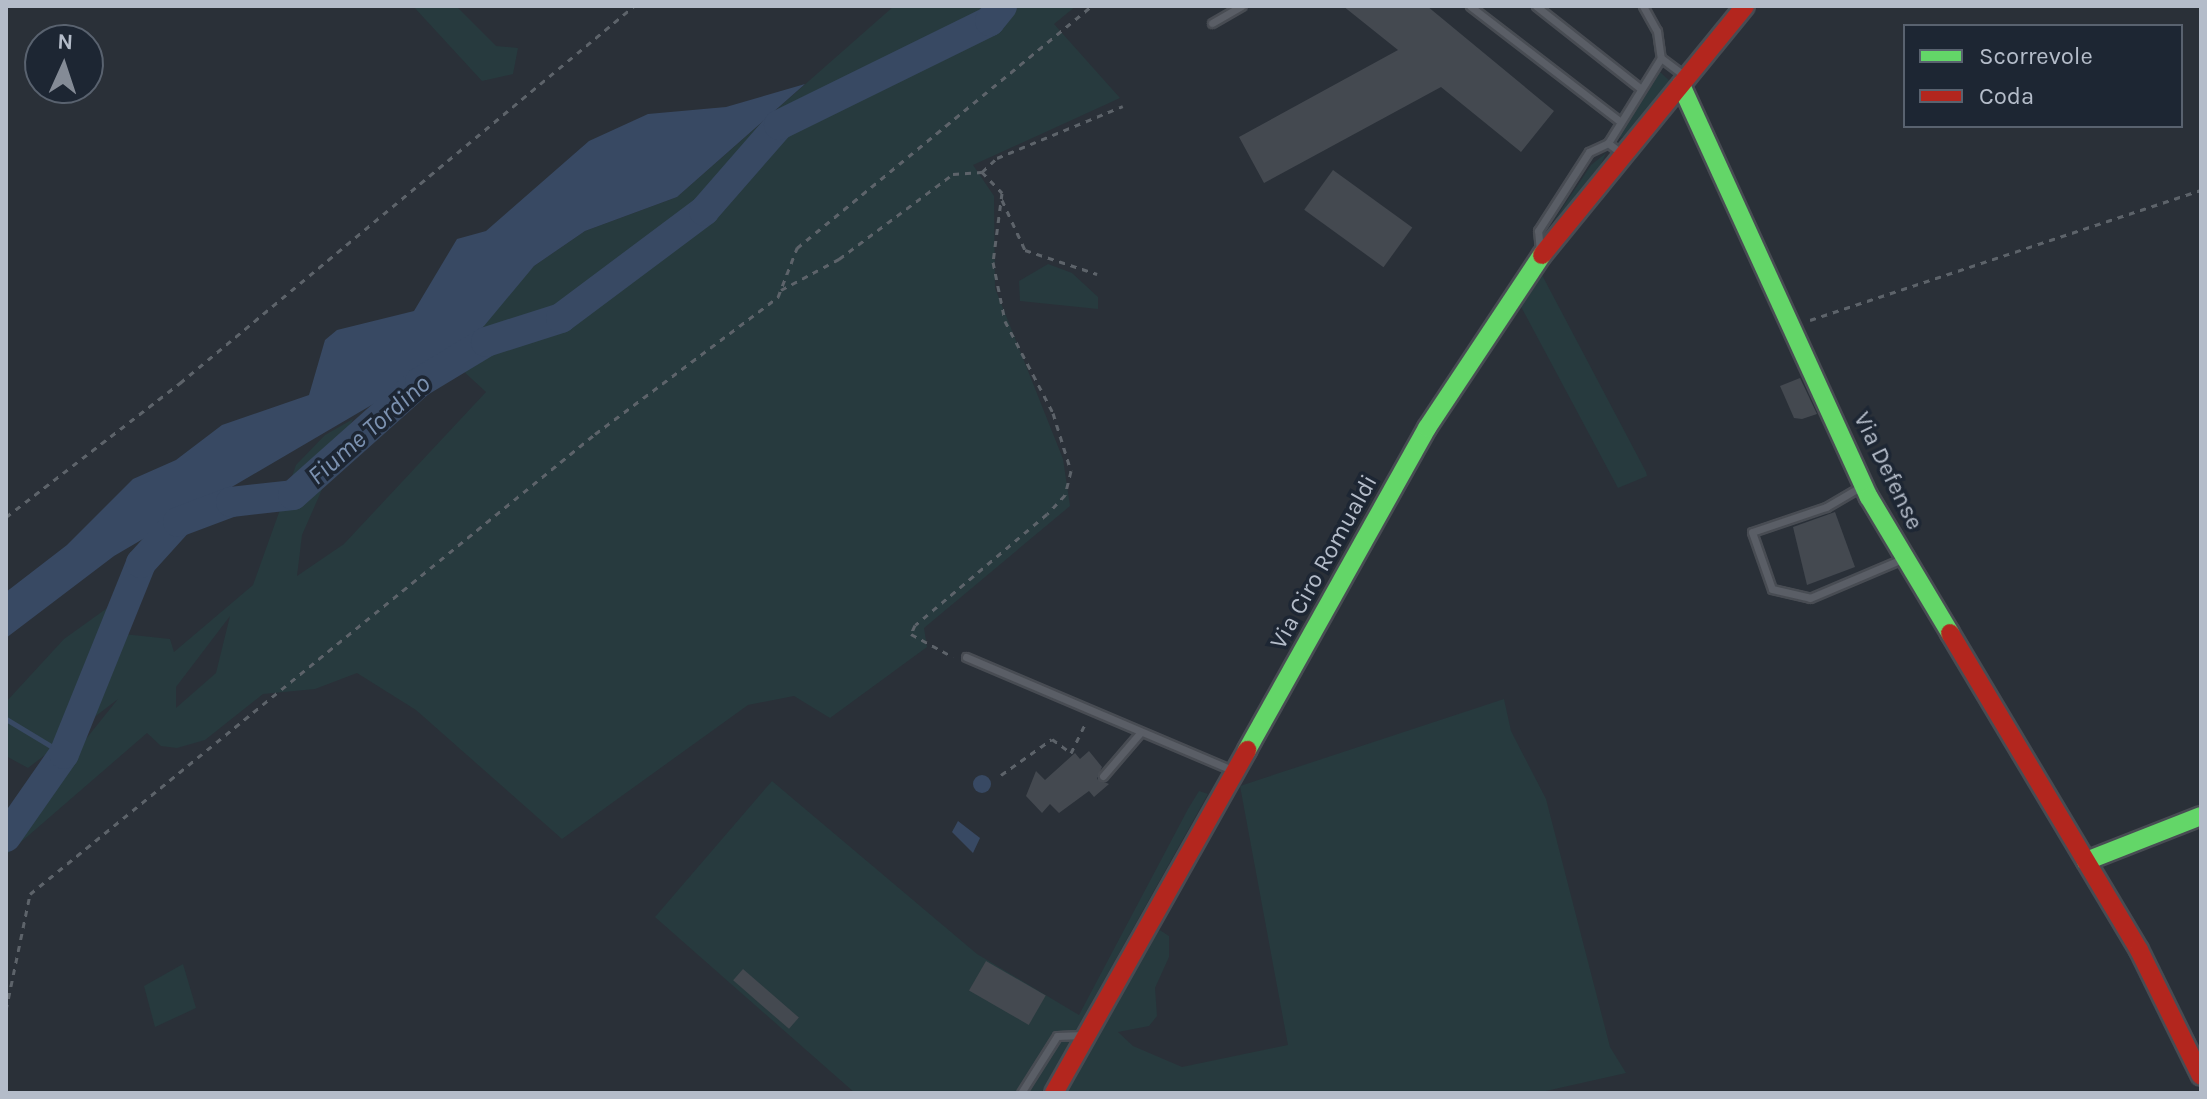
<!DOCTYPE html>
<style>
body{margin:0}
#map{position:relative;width:2207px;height:1099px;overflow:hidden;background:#2a3038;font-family:Karla,sans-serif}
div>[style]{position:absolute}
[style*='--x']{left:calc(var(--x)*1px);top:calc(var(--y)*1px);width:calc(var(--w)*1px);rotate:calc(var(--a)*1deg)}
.green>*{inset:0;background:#273a3e}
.water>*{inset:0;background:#384963}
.round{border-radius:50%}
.stream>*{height:5px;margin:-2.5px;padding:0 2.5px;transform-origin:2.5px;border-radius:2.5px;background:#384963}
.river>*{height:30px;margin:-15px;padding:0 15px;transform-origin:15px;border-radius:15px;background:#384963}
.building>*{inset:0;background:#444950;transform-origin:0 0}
.path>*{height:3px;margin-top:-1.5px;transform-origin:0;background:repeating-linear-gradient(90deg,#5d636a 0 6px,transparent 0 12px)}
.roads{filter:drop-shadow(2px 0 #484c53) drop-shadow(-2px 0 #484c53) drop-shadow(0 2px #484c53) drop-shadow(0 -2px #484c53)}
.lane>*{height:7px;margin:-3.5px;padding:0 3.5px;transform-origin:3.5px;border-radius:3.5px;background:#5a5e66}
.fast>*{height:18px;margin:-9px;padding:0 9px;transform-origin:9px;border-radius:9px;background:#63d668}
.jam>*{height:18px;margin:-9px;padding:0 9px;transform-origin:9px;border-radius:9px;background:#b3261e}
span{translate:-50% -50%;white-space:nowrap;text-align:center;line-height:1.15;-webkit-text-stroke:7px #1d2633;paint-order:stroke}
.street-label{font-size:24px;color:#b4bcc9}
.water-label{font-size:26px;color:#7c92b1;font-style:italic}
.frame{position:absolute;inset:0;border:8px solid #b4bcc9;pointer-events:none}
.legend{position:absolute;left:1903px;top:24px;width:280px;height:104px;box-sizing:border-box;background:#1d2633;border:2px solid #59626f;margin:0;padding:10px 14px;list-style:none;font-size:24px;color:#b4bcc9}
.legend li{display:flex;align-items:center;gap:16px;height:40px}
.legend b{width:40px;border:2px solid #59626f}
.north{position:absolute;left:24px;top:24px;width:80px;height:80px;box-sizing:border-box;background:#1d2633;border:2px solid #59626f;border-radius:50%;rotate:3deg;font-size:22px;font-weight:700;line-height:32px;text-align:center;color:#b4bcc9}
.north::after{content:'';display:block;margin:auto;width:28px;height:36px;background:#848b96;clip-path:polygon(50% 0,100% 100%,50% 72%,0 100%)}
</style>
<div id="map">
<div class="green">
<i style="clip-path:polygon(413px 6px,456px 6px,496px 46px,518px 48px,513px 74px,482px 81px)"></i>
<i style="clip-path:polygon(evenodd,894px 6px,1076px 6px,1054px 24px,1120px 98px,973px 165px,994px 196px,995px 288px,1063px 459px,1070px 506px,924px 628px,927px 647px,830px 718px,794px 696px,748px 705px,562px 839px,416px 710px,357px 673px,315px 689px,263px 694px,205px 740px,177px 748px,161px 746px,147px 733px,6px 855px,20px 821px,118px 699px,28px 768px,6px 756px,6px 702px,64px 639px,110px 606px,105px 632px,170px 639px,174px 652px,253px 585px,296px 465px,325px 435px,353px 419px,302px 535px,297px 576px,344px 544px,486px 392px,448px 357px,534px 266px,585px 231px,677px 197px,894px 6px,230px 616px,216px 673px,176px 708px,176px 687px,230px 616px)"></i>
<i style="clip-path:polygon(1660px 72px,1671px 82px,1630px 135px,1619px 138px)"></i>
<i style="clip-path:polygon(1606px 153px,1595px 178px,1542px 239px,1591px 165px)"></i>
<i style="clip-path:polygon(1048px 264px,1072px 273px,1098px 297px,1098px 309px,1020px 301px,1019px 281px)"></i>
<i style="clip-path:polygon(1542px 275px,1646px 472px,1647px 476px,1618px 488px,1518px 301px)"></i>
<i style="clip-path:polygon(1504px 699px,1511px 731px,1546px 799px,1610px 1047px,1626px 1073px,1537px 1093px,1063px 1093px,1158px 929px,1169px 936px,1169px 957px,1155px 988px,1157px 1016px,1149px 1026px,1118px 1032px,1133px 1046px,1182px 1067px,1288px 1045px,1240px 786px)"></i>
<i style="clip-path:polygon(772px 781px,977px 954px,1079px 1015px,1188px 809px,1199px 791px,1208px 794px,1041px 1093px,855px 1093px,655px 917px)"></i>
<i style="clip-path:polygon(183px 964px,196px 1008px,155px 1027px,144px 986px)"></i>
</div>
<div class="water">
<i style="clip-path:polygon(805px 84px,677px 197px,585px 231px,534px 266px,484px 326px,433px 369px,114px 556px,6px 638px,6px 592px,67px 545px,133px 479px,176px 460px,222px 425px,309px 395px,325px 340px,337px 330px,414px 311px,457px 239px,486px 231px,589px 141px,648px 114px,726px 107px)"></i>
<i class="round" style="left:973px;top:775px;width:18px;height:18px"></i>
<i style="clip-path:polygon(958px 821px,980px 838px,973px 853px,952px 832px)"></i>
</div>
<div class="stream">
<i style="--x:6;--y:719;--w:68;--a:31.1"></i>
</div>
<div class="river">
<i style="--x:6;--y:837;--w:101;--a:-55.1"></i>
<i style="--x:64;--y:754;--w:206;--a:-68"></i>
<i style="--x:141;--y:563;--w:55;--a:-47.9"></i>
<i style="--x:178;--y:522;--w:57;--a:-20.7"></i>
<i style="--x:231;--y:502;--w:62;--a:-6.4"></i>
<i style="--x:293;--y:495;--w:170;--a:-41.7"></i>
<i style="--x:420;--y:382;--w:77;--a:-31.2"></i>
<i style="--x:486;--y:342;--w:79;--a:-17.7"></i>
<i style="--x:561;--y:318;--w:179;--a:-36.8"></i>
<i style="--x:704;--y:211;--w:114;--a:-48.9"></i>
<i style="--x:779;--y:125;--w:235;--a:-26.2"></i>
<i style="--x:990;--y:21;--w:19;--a:-51"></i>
</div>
<div class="building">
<i style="clip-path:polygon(1343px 6px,1427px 6px,1554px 111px,1521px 152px,1441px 87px,1264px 183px,1239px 137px,1398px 50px)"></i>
<i style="left:1333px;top:170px;width:98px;height:49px;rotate:36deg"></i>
<i style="clip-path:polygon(1800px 378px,1817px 414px,1802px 419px,1794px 418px,1780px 386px)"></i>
<i style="clip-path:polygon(1835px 512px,1855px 567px,1807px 585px,1793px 527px)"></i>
<i style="clip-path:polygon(1089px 751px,1102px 767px,1097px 779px,1109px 784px,1094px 797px,1089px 791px,1059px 813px,1050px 804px,1042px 813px,1026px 796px,1036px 771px,1045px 780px,1075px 753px,1080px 759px)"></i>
<i style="left:986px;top:961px;width:69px;height:34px;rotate:30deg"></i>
<i style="left:743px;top:969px;width:74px;height:15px;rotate:41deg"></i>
</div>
<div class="path">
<i style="--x:982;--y:172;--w:21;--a:-43"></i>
<i style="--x:997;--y:158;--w:136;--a:-22.4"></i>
<i style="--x:1002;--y:200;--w:55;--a:65.3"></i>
<i style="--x:1025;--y:250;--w:76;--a:18.4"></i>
<i style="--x:781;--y:290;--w:66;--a:-28.1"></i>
<i style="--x:839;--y:259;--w:142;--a:-36.7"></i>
<i style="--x:953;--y:174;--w:29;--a:-4"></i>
<i style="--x:982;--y:172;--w:29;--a:46"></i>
<i style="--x:1002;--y:193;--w:70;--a:97.4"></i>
<i style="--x:993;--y:262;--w:60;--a:78.5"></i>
<i style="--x:1005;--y:321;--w:104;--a:62.4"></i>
<i style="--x:1053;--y:413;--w:61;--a:72.8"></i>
<i style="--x:1071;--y:471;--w:25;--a:104"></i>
<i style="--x:1065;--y:495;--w:26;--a:133"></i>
<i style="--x:1047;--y:514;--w:172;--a:139.9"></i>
<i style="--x:915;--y:625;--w:10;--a:114"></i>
<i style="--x:911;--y:634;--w:48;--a:28.7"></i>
<i style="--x:1810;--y:320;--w:412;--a:-18.4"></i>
<i style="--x:6;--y:517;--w:220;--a:-37.6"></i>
<i style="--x:180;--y:383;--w:590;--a:-39.71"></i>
<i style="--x:1001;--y:775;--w:62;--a:-35.2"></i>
<i style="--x:1052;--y:739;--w:24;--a:36"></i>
<i style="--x:1071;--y:753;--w:34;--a:-64"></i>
<i style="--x:6;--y:1010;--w:118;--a:-78.3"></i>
<i style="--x:30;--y:894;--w:729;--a:-39.15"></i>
<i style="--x:595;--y:434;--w:229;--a:-36.8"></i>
<i style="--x:778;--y:297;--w:53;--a:-68.8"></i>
<i style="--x:797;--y:248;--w:382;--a:-39.4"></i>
</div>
<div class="roads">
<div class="lane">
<i style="--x:1470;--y:6;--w:187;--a:37.6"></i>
<i style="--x:1536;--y:6;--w:132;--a:38.3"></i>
<i style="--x:1643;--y:6;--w:29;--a:61"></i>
<i style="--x:1657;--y:31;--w:27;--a:82"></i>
<i style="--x:1212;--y:23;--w:34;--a:-30"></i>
<i style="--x:1608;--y:143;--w:100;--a:-58.1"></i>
<i style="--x:1661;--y:58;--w:31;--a:37"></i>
<i style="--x:1540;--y:252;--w:21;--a:-95"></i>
<i style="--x:1538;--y:231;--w:94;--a:-57.2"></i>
<i style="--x:1589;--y:152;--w:21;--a:-25"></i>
<i style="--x:1608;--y:143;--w:18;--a:38"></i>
<i style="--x:1862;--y:486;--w:42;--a:149.7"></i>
<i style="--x:1826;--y:507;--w:78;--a:161.3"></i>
<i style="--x:1752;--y:532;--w:60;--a:70.7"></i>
<i style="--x:1772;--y:589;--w:39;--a:13"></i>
<i style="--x:1810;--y:598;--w:100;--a:-23"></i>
<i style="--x:966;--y:657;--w:289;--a:23"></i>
<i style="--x:1103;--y:776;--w:57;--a:-49.3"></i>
<i style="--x:1021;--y:1093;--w:67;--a:-57.7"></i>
<i style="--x:1057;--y:1036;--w:26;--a:-2"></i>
</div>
<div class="fast">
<i style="--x:1681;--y:85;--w:453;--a:65.5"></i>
<i style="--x:1869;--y:497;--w:158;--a:59.2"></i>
<i style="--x:1247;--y:750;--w:369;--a:-60.8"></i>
<i style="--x:1427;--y:428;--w:208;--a:-56.4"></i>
<i style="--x:2086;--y:861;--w:123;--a:-21.4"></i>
</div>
<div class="jam">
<i style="--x:1542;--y:255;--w:321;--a:-50.8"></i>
<i style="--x:1950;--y:633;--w:369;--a:59.2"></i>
<i style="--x:2139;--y:950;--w:140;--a:63.8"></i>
<i style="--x:1054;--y:1093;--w:394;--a:-60.6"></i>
</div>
</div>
<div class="street-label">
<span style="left:1888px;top:471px;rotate:64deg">Via Defense</span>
<span style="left:1324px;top:562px;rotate:-61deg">Via Ciro Romualdi</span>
</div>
<div class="water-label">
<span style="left:369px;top:430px;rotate:-41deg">Fiume Tordino</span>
</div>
<div class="frame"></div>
<ul class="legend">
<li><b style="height:10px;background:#63d668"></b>Scorrevole</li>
<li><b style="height:10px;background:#b3261e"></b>Coda</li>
</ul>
<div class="north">N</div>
</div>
